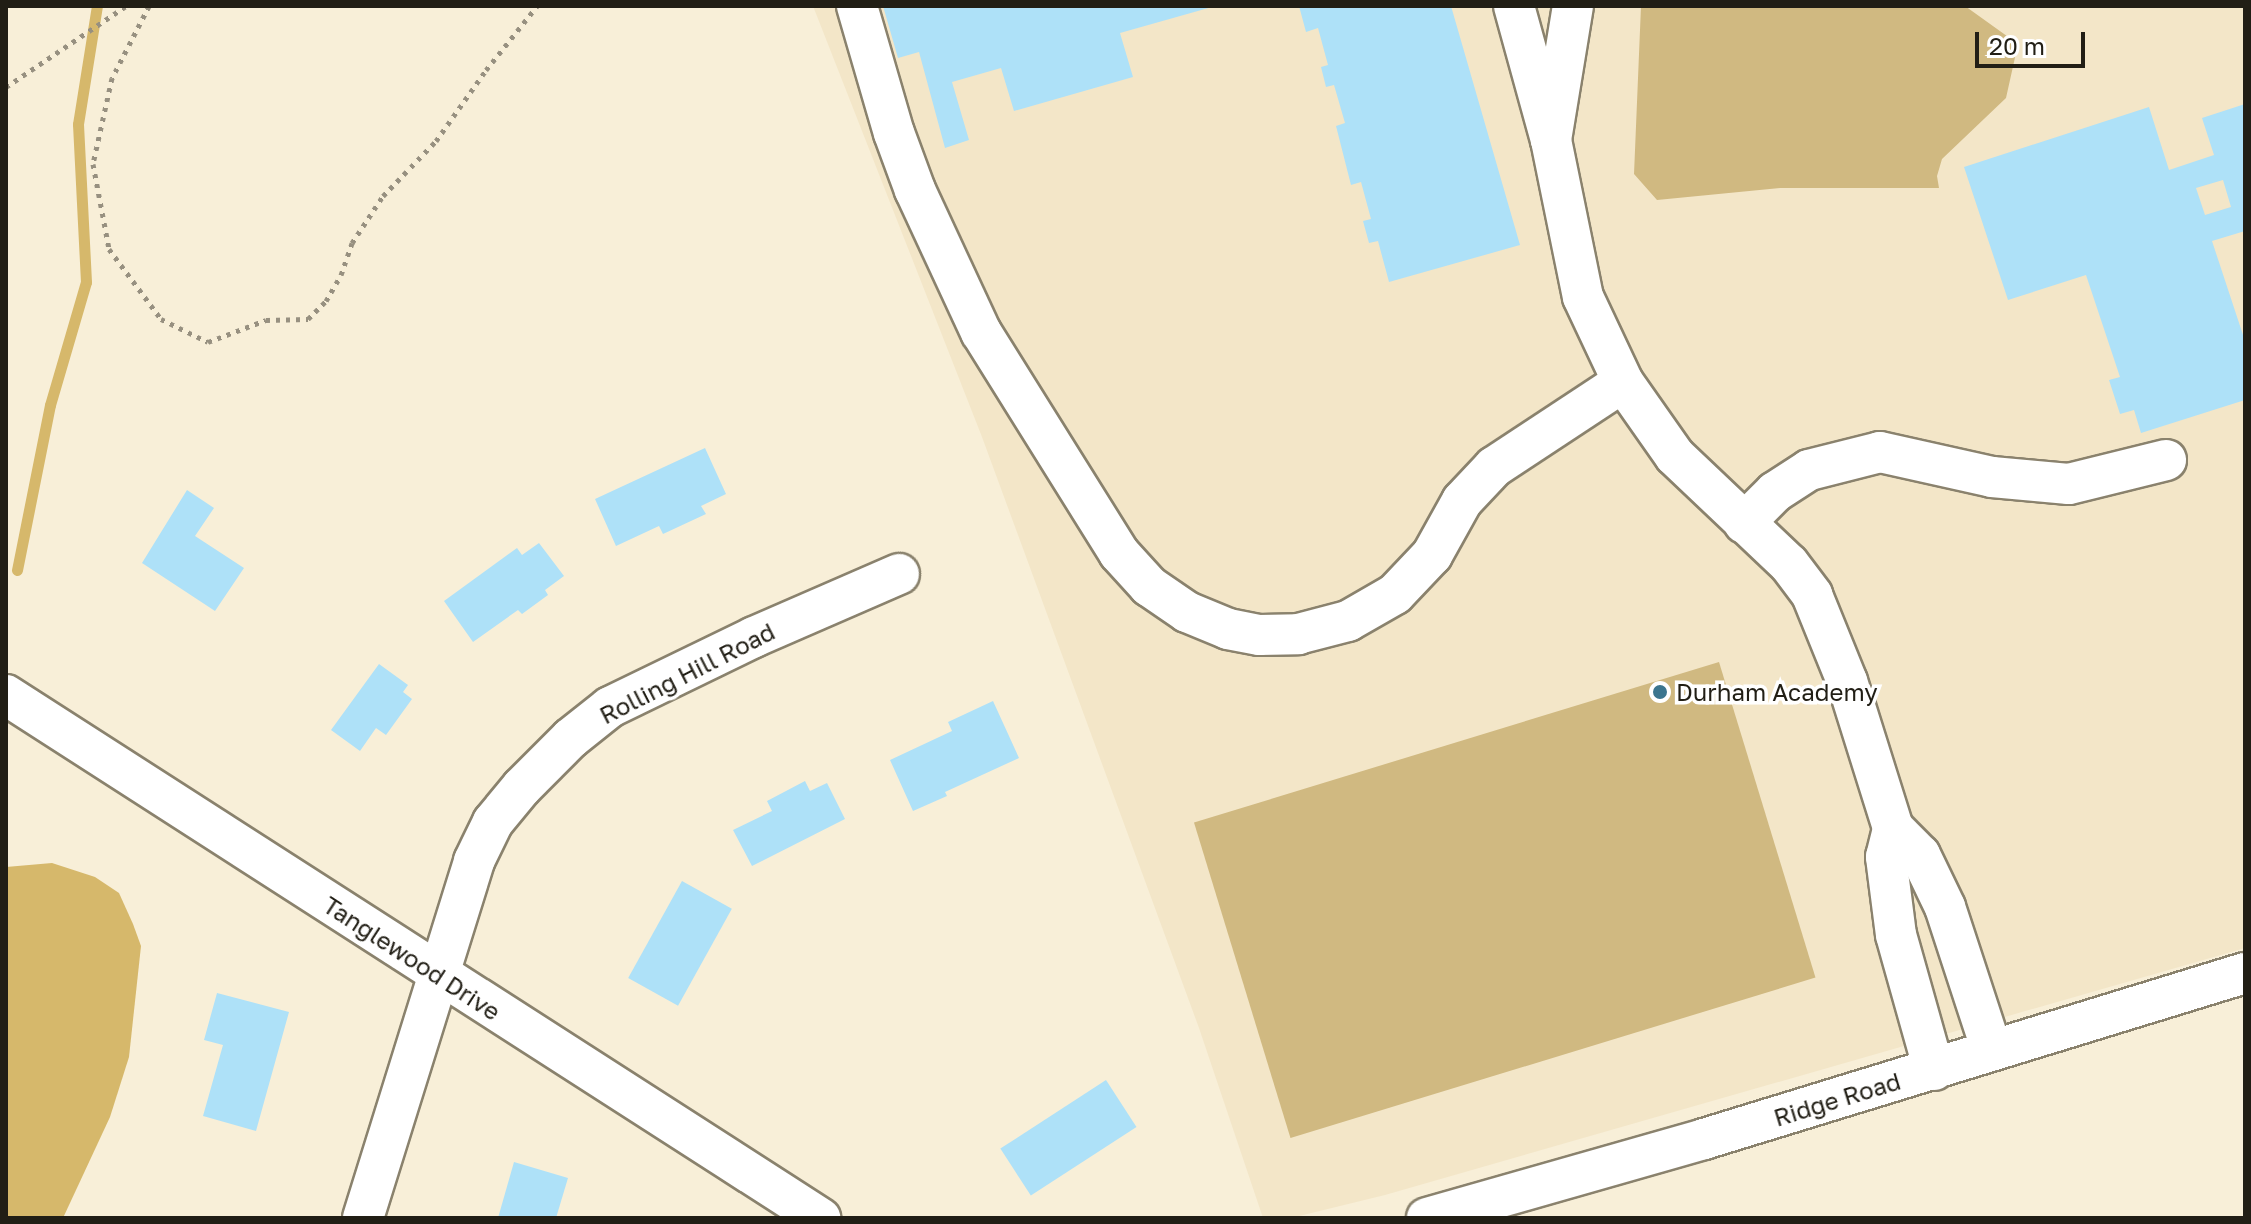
<!DOCTYPE html>
<style>
body{margin:0}
#map{position:relative;width:2251px;height:1224px;overflow:hidden;background:#f8efd8;font-family:"Golos Text",sans-serif}
div>[style]{position:absolute}
[style*='--x']{left:calc(var(--x)*1px);top:calc(var(--y)*1px);width:calc(var(--w)*1px);rotate:calc(var(--a)*1deg)}
.built>*{inset:0;background:#f3e6c8}
.green>*{inset:0;background:#d0b981;transform-origin:0 0}
.water>*{inset:0;background:#d6b86b}
.stream>*{height:11px;margin:-5.5px;padding:0 5.5px;transform-origin:5.5px;border-radius:5.5px;background:#d6b86b}
.building>*{inset:0;background:#aee1f8;transform-origin:0 0}
.path>*{height:5px;margin-top:-2.5px;transform-origin:0;background:repeating-linear-gradient(90deg,#979080 0 4px,transparent 0 10px)}
.roads{filter:drop-shadow(2px 0 #8a826d) drop-shadow(-2px 0 #8a826d) drop-shadow(0 2px #8a826d) drop-shadow(0 -2px #8a826d)}
.minor>*{height:40px;margin:-20px;padding:0 20px;transform-origin:20px;border-radius:20px;background:#fff}
.dots>*{width:22px;height:22px;translate:-50% -50%;box-sizing:border-box;border:4px solid #fff;border-radius:50%}
span{translate:-50% -50%;white-space:nowrap;text-align:center;line-height:1.15;-webkit-text-stroke:7px #fff;paint-order:stroke}
.street-label{font-size:24px;color:#211e15}
.poi-label{font-size:24px;color:#211e15}
.left{translate:0 -50%;text-align:left}
.frame{position:absolute;inset:0;border:8px solid #211e15;pointer-events:none}
.scale{position:absolute;left:1975px;top:32px;width:110px;height:36px;box-sizing:border-box;border:4px solid #211e15;border-top:0;padding-left:10px;font-size:24px;line-height:28px;white-space:nowrap;color:#211e15;-webkit-text-stroke:6px #fff;paint-order:stroke}
</style>
<div id="map">
<div class="built">
<i style="clip-path:polygon(813px 6px,2245px 6px,2245px 948px,1385px 1195px,1291px 1218px,1263px 1218px,1199px 1028px,982px 437px)"></i>
</div>
<div class="green">
<i style="clip-path:polygon(1641px 6px,1965px 6px,2018px 44px,2006px 98px,1942px 159px,1937px 176px,1939px 188px,1780px 188px,1657px 200px,1634px 174px)"></i>
<i style="left:1719px;top:662px;width:330px;height:549px;rotate:73deg"></i>
</div>
<div class="water">
<i style="clip-path:polygon(52px 863px,95px 877px,119px 893px,133px 924px,141px 946px,129px 1057px,110px 1117px,63px 1218px,6px 1218px,6px 867px)"></i>
</div>
<div class="stream">
<i style="--x:17;--y:570;--w:168;--a:-78.7"></i>
<i style="--x:50;--y:405;--w:128;--a:-73.7"></i>
<i style="--x:86;--y:282;--w:158;--a:-92.9"></i>
<i style="--x:78;--y:124;--w:120;--a:-80.9"></i>
</div>
<div class="building">
<i style="clip-path:polygon(883px 6px,1154px 8px,1212px 7px,1120px 33px,1133px 77px,1014px 111px,1001px 68px,952px 82px,969px 140px,945px 148px,919px 52px,898px 58px)"></i>
<i style="clip-path:polygon(1299px 6px,1451px 6px,1520px 245px,1389px 282px,1378px 241px,1369px 243px,1363px 221px,1371px 219px,1361px 182px,1351px 185px,1336px 126px,1345px 123px,1334px 85px,1326px 87px,1321px 67px,1328px 65px,1318px 28px,1306px 32px)"></i>
<i style="clip-path:polygon(evenodd,2245px 104px,2245px 231px,2212px 241px,2245px 341px,2245px 400px,2141px 433px,2134px 410px,2120px 414px,2109px 380px,2120px 377px,2086px 275px,2008px 300px,1964px 167px,2149px 107px,2169px 170px,2214px 155px,2202px 118px,2245px 104px,2223px 180px,2231px 207px,2205px 215px,2196px 188px,2223px 180px)"></i>
<i style="clip-path:polygon(705px 448px,726px 494px,701px 506px,706px 514px,663px 534px,659px 526px,616px 546px,595px 499px)"></i>
<i style="clip-path:polygon(187px 490px,214px 508px,195px 536px,244px 568px,215px 611px,142px 563px)"></i>
<i style="clip-path:polygon(539px 543px,564px 576px,545px 590px,548px 595px,522px 614px,518px 610px,473px 642px,444px 601px,517px 548px,522px 555px)"></i>
<i style="clip-path:polygon(379px 664px,408px 685px,403px 692px,412px 699px,386px 735px,376px 728px,360px 751px,331px 730px)"></i>
<i style="clip-path:polygon(993px 701px,1019px 758px,945px 792px,947px 796px,913px 811px,890px 760px,952px 731px,948px 722px)"></i>
<i style="clip-path:polygon(805px 781px,810px 791px,827px 783px,845px 819px,752px 866px,733px 830px,772px 811px,767px 801px)"></i>
<i style="left:682px;top:881px;width:57px;height:111px;rotate:29deg"></i>
<i style="clip-path:polygon(217px 993px,289px 1012px,256px 1131px,203px 1116px,223px 1045px,204px 1040px)"></i>
<i style="left:1106px;top:1080px;width:56px;height:126px;rotate:57deg"></i>
<i style="clip-path:polygon(514px 1162px,568px 1178px,556px 1218px,498px 1218px)"></i>
</div>
<div class="path">
<i style="--x:149;--y:6;--w:81;--a:117.2"></i>
<i style="--x:112;--y:78;--w:88;--a:102.5"></i>
<i style="--x:93;--y:164;--w:86;--a:79.3"></i>
<i style="--x:109;--y:249;--w:87;--a:53.4"></i>
<i style="--x:161;--y:319;--w:52;--a:26.1"></i>
<i style="--x:208;--y:342;--w:62;--a:-20.8"></i>
<i style="--x:266;--y:320;--w:42;--a:-1.4"></i>
<i style="--x:308;--y:319;--w:25;--a:-45"></i>
<i style="--x:326;--y:301;--w:30;--a:-60"></i>
<i style="--x:341;--y:275;--w:34;--a:-71"></i>
<i style="--x:352;--y:243;--w:56;--a:-56.6"></i>
<i style="--x:383;--y:196;--w:76;--a:-46.1"></i>
<i style="--x:436;--y:141;--w:87;--a:-54.8"></i>
<i style="--x:486;--y:70;--w:82;--a:-51.4"></i>
<i style="--x:6;--y:87;--w:145;--a:-34"></i>
</div>
<div class="roads">
<div class="minor">
<i style="--x:857;--y:6;--w:132;--a:73.8"></i>
<i style="--x:894;--y:133;--w:61;--a:69.8"></i>
<i style="--x:915;--y:190;--w:157;--a:65.1"></i>
<i style="--x:981;--y:332;--w:261;--a:58"></i>
<i style="--x:1119;--y:553;--w:45;--a:47.7"></i>
<i style="--x:1149;--y:586;--w:46;--a:34.4"></i>
<i style="--x:1187;--y:612;--w:44;--a:22.5"></i>
<i style="--x:1228;--y:629;--w:32;--a:11"></i>
<i style="--x:1259;--y:635;--w:39;--a:-1"></i>
<i style="--x:1298;--y:634;--w:52;--a:-14.6"></i>
<i style="--x:1348;--y:621;--w:54;--a:-29.9"></i>
<i style="--x:1395;--y:594;--w:54;--a:-46.5"></i>
<i style="--x:1432;--y:555;--w:62;--a:-60.9"></i>
<i style="--x:1462;--y:501;--w:47;--a:-46.7"></i>
<i style="--x:1494;--y:467;--w:154;--a:-33.4"></i>
<i style="--x:1514;--y:6;--w:139;--a:74.6"></i>
<i style="--x:1551;--y:140;--w:136;--a:-80.7"></i>
<i style="--x:1551;--y:140;--w:160;--a:78.5"></i>
<i style="--x:1583;--y:297;--w:94;--a:64.8"></i>
<i style="--x:1623;--y:382;--w:90;--a:54.9"></i>
<i style="--x:1675;--y:456;--w:157;--a:43.5"></i>
<i style="--x:1789;--y:564;--w:39;--a:53"></i>
<i style="--x:1812;--y:595;--w:93;--a:67.9"></i>
<i style="--x:1847;--y:681;--w:154;--a:72.6"></i>
<i style="--x:1744;--y:523;--w:44;--a:-45"></i>
<i style="--x:1775;--y:492;--w:40;--a:-32.9"></i>
<i style="--x:1809;--y:470;--w:73;--a:-14.2"></i>
<i style="--x:1880;--y:452;--w:115;--a:12.6"></i>
<i style="--x:1992;--y:477;--w:77;--a:5.2"></i>
<i style="--x:2069;--y:484;--w:100;--a:-13.9"></i>
<i style="--x:6;--y:695;--w:968;--a:32.72"></i>
<i style="--x:1934;--y:1070;--w:140;--a:-105.7"></i>
<i style="--x:1896;--y:935;--w:79;--a:-97.3"></i>
<i style="--x:1886;--y:857;--w:30;--a:-76"></i>
<i style="--x:1893;--y:828;--w:38;--a:45"></i>
<i style="--x:1920;--y:855;--w:58;--a:64.3"></i>
<i style="--x:1945;--y:907;--w:151;--a:71.9"></i>
<i style="--x:363;--y:1218;--w:374;--a:-72.7"></i>
<i style="--x:474;--y:861;--w:43;--a:-64"></i>
<i style="--x:493;--y:822;--w:45;--a:-50.4"></i>
<i style="--x:522;--y:787;--w:69;--a:-45"></i>
<i style="--x:571;--y:738;--w:50;--a:-38.5"></i>
<i style="--x:610;--y:707;--w:160;--a:-25.9"></i>
<i style="--x:754;--y:637;--w:158;--a:-23.5"></i>
<i style="--x:1427;--y:1218;--w:288;--a:-15.9"></i>
<i style="--x:1704;--y:1139;--w:566;--a:-17.06"></i>
</div>
</div>
<div class="dots">
<i style="left:1660px;top:692px;background:#3b758e"></i>
</div>
<div class="street-label">
<span style="left:687px;top:673px;rotate:-27deg">Rolling Hill Road</span>
<span style="left:412px;top:958px;rotate:33deg">Tanglewood Drive</span>
<span style="left:1837px;top:1099px;rotate:-17deg">Ridge Road</span>
</div>
<div class="poi-label">
<span class="left" style="left:1676px;top:692px">Durham Academy</span>
</div>
<div class="frame"></div>
<div class="scale">20 m</div>
</div>
